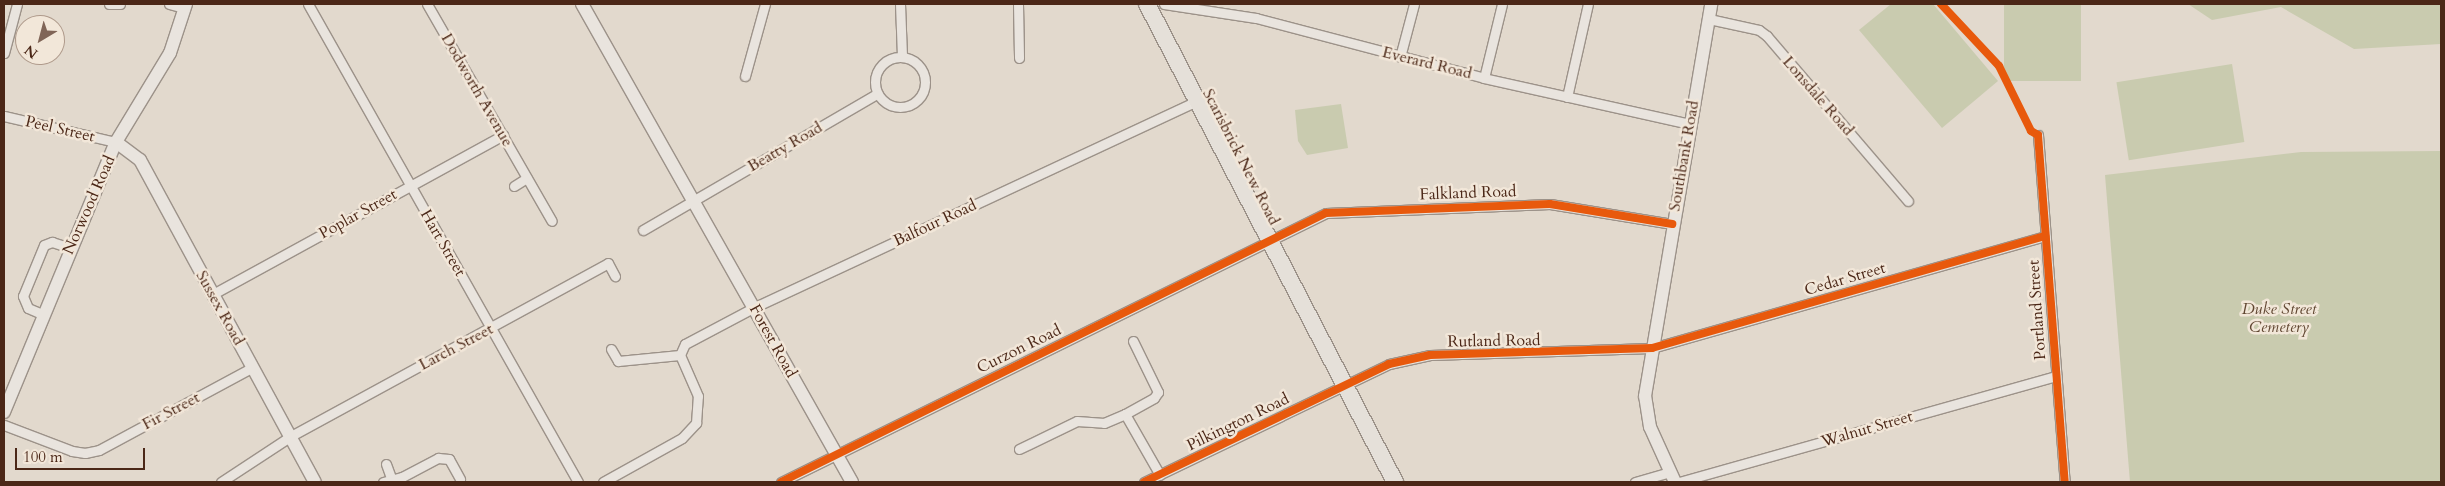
<!DOCTYPE html>
<style>
body{margin:0}
#map{position:relative;width:2445px;height:486px;overflow:hidden;background:#e2d9cd;font-family:Cardo,serif}
div>[style]{position:absolute}
[style*='--x']{left:calc(var(--x)*1px);top:calc(var(--y)*1px);width:calc(var(--w)*1px);rotate:calc(var(--a)*1deg)}
.green>*{inset:0;background:#c9cbaf;transform-origin:0 0}
.roads{filter:drop-shadow(1px 0 #9c9289) drop-shadow(-1px 0 #9c9289) drop-shadow(0 1px #9c9289) drop-shadow(0 -1px #9c9289)}
.street>*{height:9px;margin:-4.5px;padding:0 4.5px;transform-origin:4.5px;border-radius:4.5px;background:#e9e4de}
.street>.ring{margin:-4.5px;padding:0;box-sizing:content-box;background:none;border:9px solid #e9e4de;border-radius:50%}
.secondary>*{height:12px;margin:-6px;padding:0 6px;transform-origin:6px;border-radius:6px;background:#e9e4de}
.highway>*{height:16px;margin:-8px;padding:0 8px;transform-origin:8px;border-radius:8px;background:#e5e0d9}
.cycleway>*{height:8px;margin:-4px;padding:0 4px;transform-origin:4px;border-radius:4px;background:#e8590c}
span{translate:-50% -50%;white-space:nowrap;text-align:center;line-height:1.15;-webkit-text-stroke:5px #f2e7d9;paint-order:stroke}
.street-label{font-size:16px;color:#4b2717}
.park-label{font-size:16px;color:#604631;font-style:italic}
.frame{position:absolute;inset:0;border:5px solid #4b2717;pointer-events:none}
.north{position:absolute;left:15px;top:15px;width:50px;height:50px;box-sizing:border-box;background:#f2e7d9;border:1px solid #af9a8b;border-radius:50%;rotate:217deg;font-size:14px;font-weight:700;line-height:20px;text-align:center;color:#4b2717}
.north::after{content:'';display:block;margin:auto;width:18px;height:22px;background:#806557;clip-path:polygon(50% 0,100% 100%,50% 72%,0 100%)}
.scale{position:absolute;left:15px;top:448px;width:130px;height:22px;box-sizing:border-box;border:2px solid #4b2717;border-top:0;padding-left:6px;font-size:15px;line-height:18px;white-space:nowrap;color:#4b2717;-webkit-text-stroke:4px #f2e7d9;paint-order:stroke}
</style>
<div id="map">
<div class="green">
<i style="clip-path:polygon(1891px 4px,1933px 4px,1998px 81px,1942px 128px,1859px 30px)"></i>
<i style="left:2004px;top:4px;width:77px;height:77px"></i>
<i style="clip-path:polygon(2188px 4px,2441px 4px,2441px 44px,2354px 49px,2281px 7px,2212px 20px)"></i>
<i style="left:2232px;top:64px;width:79px;height:117px;rotate:81deg"></i>
<i style="clip-path:polygon(1341px 104px,1348px 148px,1307px 155px,1298px 141px,1295px 110px)"></i>
<i style="clip-path:polygon(2441px 151px,2441px 482px,2130px 482px,2105px 175px,2301px 152px)"></i>
</div>
<div class="roads">
<div class="street">
<i style="--x:109;--y:4;--w:11;--a:0"></i>
<i style="--x:169;--y:4;--w:16;--a:15"></i>
<i style="--x:308;--y:4;--w:549;--a:60.54"></i>
<i style="--x:427;--y:4;--w:250;--a:60.1"></i>
<i style="--x:900;--y:4;--w:53;--a:87.8"></i>
<i style="--x:1018;--y:4;--w:54;--a:88.9"></i>
<i style="--x:1164;--y:4;--w:93;--a:8.7"></i>
<i style="--x:1256;--y:18;--w:236;--a:14.7"></i>
<i style="--x:1484;--y:78;--w:211;--a:12.6"></i>
<i style="--x:1709;--y:19;--w:51;--a:12.4"></i>
<i style="--x:1759;--y:30;--w:10;--a:37"></i>
<i style="--x:1767;--y:36;--w:217;--a:49.5"></i>
<i style="--x:4;--y:53;--w:51;--a:-75.1"></i>
<i class="ring" style="left:875px;top:57px;width:41px;height:41px"></i>
<i style="--x:1400;--y:57;--w:55;--a:-75.2"></i>
<i style="--x:745;--y:76;--w:75;--a:-74.5"></i>
<i style="--x:1484;--y:78;--w:76;--a:-76.3"></i>
<i style="--x:1567;--y:97;--w:95;--a:-77.3"></i>
<i style="--x:4;--y:116;--w:115;--a:13.1"></i>
<i style="--x:2038;--y:135;--w:348;--a:85.6"></i>
<i style="--x:514;--y:186;--w:15;--a:-32"></i>
<i style="--x:643;--y:230;--w:271;--a:-30.2"></i>
<i style="--x:213;--y:294;--w:331;--a:-28.7"></i>
<i style="--x:42;--y:314;--w:15;--a:-157"></i>
<i style="--x:28;--y:308;--w:13;--a:-113"></i>
<i style="--x:23;--y:296;--w:55;--a:-67.6"></i>
<i style="--x:44;--y:245;--w:9;--a:-21"></i>
<i style="--x:52;--y:242;--w:19;--a:18"></i>
<i style="--x:1133;--y:341;--w:57;--a:63.9"></i>
<i style="--x:1158;--y:392;--w:7;--a:124"></i>
<i style="--x:1154;--y:398;--w:33;--a:151"></i>
<i style="--x:1125;--y:414;--w:70;--a:60.2"></i>
<i style="--x:611;--y:349;--w:14;--a:60"></i>
<i style="--x:618;--y:361;--w:62;--a:-5.5"></i>
<i style="--x:680;--y:355;--w:12;--a:-66"></i>
<i style="--x:685;--y:344;--w:79;--a:-27.9"></i>
<i style="--x:755;--y:307;--w:488;--a:-25"></i>
<i style="--x:4;--y:425;--w:73;--a:20.9"></i>
<i style="--x:72;--y:451;--w:13;--a:9"></i>
<i style="--x:85;--y:453;--w:14;--a:-12"></i>
<i style="--x:99;--y:450;--w:175;--a:-28.3"></i>
<i style="--x:1019;--y:449;--w:64;--a:-25.8"></i>
<i style="--x:1077;--y:421;--w:27;--a:4"></i>
<i style="--x:1104;--y:423;--w:23;--a:-23"></i>
<i style="--x:386;--y:464;--w:15;--a:70"></i>
<i style="--x:221;--y:482;--w:84;--a:-33.3"></i>
<i style="--x:291;--y:436;--w:361;--a:-28.6"></i>
<i style="--x:608;--y:263;--w:15;--a:62"></i>
<i style="--x:383;--y:482;--w:20;--a:-15"></i>
<i style="--x:402;--y:477;--w:41;--a:-27.8"></i>
<i style="--x:438;--y:458;--w:11;--a:5"></i>
<i style="--x:449;--y:459;--w:23;--a:61"></i>
<i style="--x:603;--y:482;--w:90;--a:-29.1"></i>
<i style="--x:682;--y:438;--w:21;--a:-47"></i>
<i style="--x:696;--y:423;--w:27;--a:-86"></i>
<i style="--x:698;--y:396;--w:45;--a:-113.7"></i>
<i style="--x:781;--y:482;--w:608;--a:-26.27"></i>
<i style="--x:1326;--y:213;--w:224;--a:-2.3"></i>
<i style="--x:1550;--y:204;--w:124;--a:9.3"></i>
<i style="--x:1144;--y:482;--w:272;--a:-25.7"></i>
<i style="--x:1389;--y:364;--w:42;--a:-12.4"></i>
<i style="--x:1430;--y:355;--w:222;--a:-1.8"></i>
<i style="--x:1652;--y:348;--w:409;--a:-15.9"></i>
<i style="--x:1635;--y:482;--w:36;--a:-16"></i>
<i style="--x:1679;--y:482;--w:392;--a:-15.7"></i>
</div>
<div class="secondary">
<i style="--x:582;--y:4;--w:549;--a:60.54"></i>
<i style="--x:116;--y:142;--w:30;--a:37"></i>
<i style="--x:140;--y:160;--w:366;--a:61.5"></i>
<i style="--x:4;--y:412;--w:292;--a:-67.5"></i>
<i style="--x:116;--y:142;--w:104;--a:-58.8"></i>
<i style="--x:170;--y:53;--w:52;--a:-71.9"></i>
<i style="--x:1675;--y:482;--w:60;--a:-114.4"></i>
<i style="--x:1650;--y:427;--w:31;--a:-99"></i>
<i style="--x:1645;--y:396;--w:398;--a:-80.4"></i>
</div>
<div class="highway">
<i style="--x:1147;--y:4;--w:539;--a:62.58"></i>
</div>
</div>
<div class="cycleway">
<i style="--x:1941;--y:4;--w:85;--a:46.9"></i>
<i style="--x:1999;--y:66;--w:72;--a:63.8"></i>
<i style="--x:2031;--y:131;--w:8;--a:30"></i>
<i style="--x:2038;--y:135;--w:348;--a:85.6"></i>
<i style="--x:781;--y:482;--w:608;--a:-26.27"></i>
<i style="--x:1326;--y:213;--w:224;--a:-2.3"></i>
<i style="--x:1550;--y:204;--w:124;--a:9.3"></i>
<i style="--x:1144;--y:482;--w:272;--a:-25.7"></i>
<i style="--x:1389;--y:364;--w:42;--a:-12.4"></i>
<i style="--x:1430;--y:355;--w:222;--a:-1.8"></i>
<i style="--x:1652;--y:348;--w:409;--a:-15.9"></i>
</div>
<div class="street-label">
<span style="left:1427px;top:63px;rotate:14deg">Everard Road</span>
<span style="left:477px;top:90px;rotate:60deg">Dodworth Avenue</span>
<span style="left:1818px;top:96px;rotate:49deg">Lonsdale Road</span>
<span style="left:60px;top:129px;rotate:13deg">Peel Street</span>
<span style="left:785px;top:147px;rotate:-30deg">Beatty Road</span>
<span style="left:1684px;top:156px;rotate:-80deg">Southbank Road</span>
<span style="left:1241px;top:157px;rotate:63deg">Scarisbrick New Road</span>
<span style="left:1468px;top:193px;rotate:-2deg">Falkland Road</span>
<span style="left:89px;top:205px;rotate:-66deg">Norwood Road</span>
<span style="left:358px;top:214px;rotate:-29deg">Poplar Street</span>
<span style="left:935px;top:223px;rotate:-25deg">Balfour Road</span>
<span style="left:443px;top:243px;rotate:60deg">Hart Street</span>
<span style="left:1845px;top:279px;rotate:-16deg">Cedar Street</span>
<span style="left:220px;top:308px;rotate:61deg">Sussex Road</span>
<span style="left:2037px;top:310px;rotate:-94deg">Portland Street</span>
<span style="left:773px;top:341px;rotate:61deg">Forest Road</span>
<span style="left:1494px;top:341px;rotate:-1deg">Rutland Road</span>
<span style="left:456px;top:347px;rotate:-28deg">Larch Street</span>
<span style="left:1019px;top:349px;rotate:-26deg">Curzon Road</span>
<span style="left:171px;top:411px;rotate:-28deg">Fir Street</span>
<span style="left:1238px;top:422px;rotate:-26deg">Pilkington Road</span>
<span style="left:1867px;top:429px;rotate:-16deg">Walnut Street</span>
</div>
<div class="park-label">
<span style="left:2279px;top:318px">Duke Street<br>Cemetery</span>
</div>
<div class="frame"></div>
<div class="north">N</div>
<div class="scale">100 m</div>
</div>
